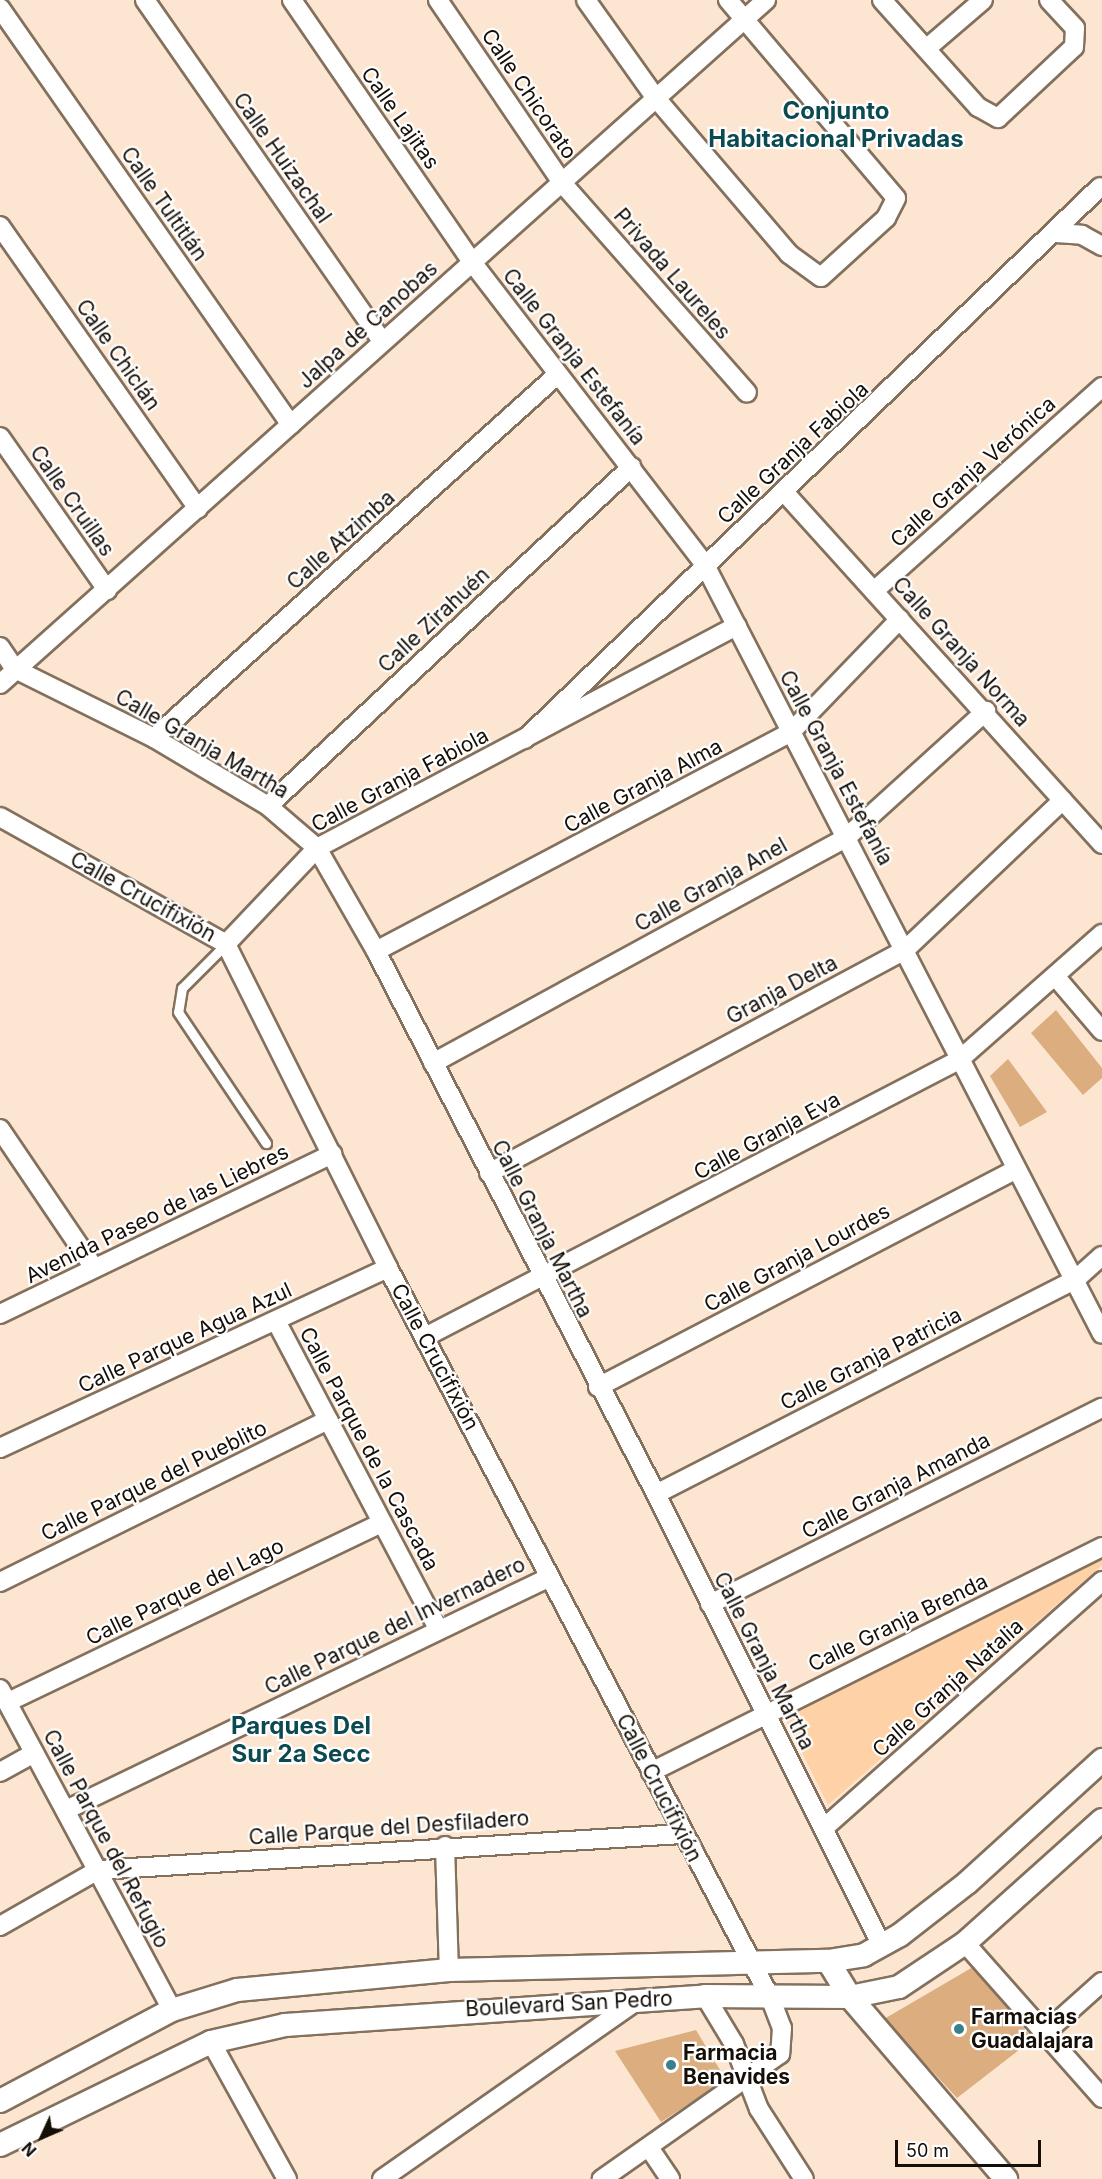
<!DOCTYPE html>
<meta charset="utf-8">
<style>
body{margin:0}
#map{position:relative;width:1102px;height:2179px;overflow:hidden;background:#fde6d1;font-family:Inter,sans-serif}
div>[style]{position:absolute}
[style*='--x']{left:calc(var(--x)*1px);top:calc(var(--y)*1px);width:calc(var(--w)*1px);rotate:calc(var(--a)*1deg)}
.green>*{inset:0;background:#fed1a6}
.building>*{inset:0;background:#dbad7f}
.roads{filter:drop-shadow(2px 0 #83705d) drop-shadow(-2px 0 #83705d) drop-shadow(0 2px #83705d) drop-shadow(0 -2px #83705d)}
.service>*{height:9px;margin:-4.5px;padding:0 4.5px;transform-origin:4.5px;border-radius:4.5px;background:#fff}
.minor>*{height:18px;margin:-9px;padding:0 9px;transform-origin:9px;border-radius:9px;background:#fff}
.tertiary>*{height:22px;margin:-11px;padding:0 11px;transform-origin:11px;border-radius:11px;background:#fff}
.dots>*{width:16px;height:16px;translate:-50% -50%;box-sizing:border-box;border:3px solid #fff;border-radius:50%}
span{translate:-50% -50%;white-space:nowrap;text-align:center;line-height:1.15;-webkit-text-stroke:4.5px #fff;paint-order:stroke}
.street-label{font-size:21px;color:#160f08}
.poi-label{font-size:21px;color:#160f08;font-weight:700}
.left{translate:0 -50%;text-align:left}
.quarter-label{font-size:24px;color:#0c4a52;font-weight:700}
.north{position:absolute;left:12px;top:2107px;width:60px;height:60px;-webkit-text-stroke:4px #fff;paint-order:stroke;rotate:226deg;font-size:16px;font-weight:700;line-height:24px;text-align:center;color:#160f08}
.north::after{content:'';display:block;margin:auto;width:21px;height:27px;background:#160f08;clip-path:polygon(50% 0,100% 100%,50% 72%,0 100%)}
.scale{position:absolute;left:895px;top:2140px;width:146px;height:27px;box-sizing:border-box;border:3px solid #160f08;border-top:0;padding-left:8px;font-size:18px;line-height:21px;white-space:nowrap;color:#160f08;-webkit-text-stroke:4px #fff;paint-order:stroke}
</style>
<div id="map">
<div class="green">
<i style="clip-path:polygon(1102px 1558px,1102px 1565px,828px 1805px,784px 1716px)"></i>
</div>
<div class="building">
<i style="clip-path:polygon(1056px 1010px,1102px 1068px,1102px 1078px,1083px 1095px,1031px 1033px)"></i>
<i style="clip-path:polygon(1008px 1059px,1047px 1112px,1020px 1127px,990px 1076px)"></i>
<i style="clip-path:polygon(973px 1967px,1033px 2039px,957px 2098px,884px 2019px)"></i>
<i style="clip-path:polygon(696px 2030px,726px 2080px,661px 2122px,615px 2051px)"></i>
</div>
<div class="roads">
<div class="service">
<i style="--x:226;--y:944;--w:62;--a:135"></i>
<i style="--x:182;--y:988;--w:24;--a:99"></i>
<i style="--x:178;--y:1012;--w:158;--a:56.1"></i>
</div>
<div class="minor">
<i style="--x:145;--y:0;--w:415;--a:55.2"></i>
<i style="--x:292;--y:0;--w:318;--a:55.5"></i>
<i style="--x:472;--y:262;--w:382;--a:52.4"></i>
<i style="--x:705;--y:565;--w:865;--a:62.69"></i>
<i style="--x:438;--y:0;--w:222;--a:55.8"></i>
<i style="--x:563;--y:184;--w:278;--a:48.6"></i>
<i style="--x:586;--y:0;--w:119;--a:54.6"></i>
<i style="--x:655;--y:97;--w:206;--a:49.5"></i>
<i style="--x:789;--y:254;--w:39;--a:36"></i>
<i style="--x:821;--y:277;--w:88;--a:-42.2"></i>
<i style="--x:886;--y:218;--w:22;--a:-63"></i>
<i style="--x:896;--y:198;--w:260;--a:-130.3"></i>
<i style="--x:882;--y:0;--w:144;--a:48.1"></i>
<i style="--x:978;--y:107;--w:23;--a:29"></i>
<i style="--x:998;--y:118;--w:104;--a:-43.1"></i>
<i style="--x:1074;--y:47;--w:19;--a:-87"></i>
<i style="--x:1075;--y:28;--w:38;--a:-133"></i>
<i style="--x:0;--y:8;--w:508;--a:55.09"></i>
<i style="--x:926;--y:49;--w:75;--a:-40.7"></i>
<i style="--x:0;--y:226;--w:345;--a:55"></i>
<i style="--x:1056;--y:233;--w:26;--a:4"></i>
<i style="--x:1082;--y:235;--w:23;--a:29"></i>
<i style="--x:0;--y:437;--w:187;--a:55"></i>
<i style="--x:785;--y:493;--w:473;--a:47.9"></i>
<i style="--x:874;--y:591;--w:306;--a:-41.8"></i>
<i style="--x:0;--y:647;--w:27;--a:56"></i>
<i style="--x:15;--y:669;--w:155;--a:26.4"></i>
<i style="--x:154;--y:738;--w:133;--a:30.8"></i>
<i style="--x:268;--y:806;--w:65;--a:40.6"></i>
<i style="--x:317;--y:848;--w:119;--a:60.2"></i>
<i style="--x:376;--y:951;--w:611;--a:62.72"></i>
<i style="--x:656;--y:1494;--w:505;--a:63.43"></i>
<i style="--x:0;--y:684;--w:1027;--a:-41.76"></i>
<i style="--x:154;--y:738;--w:542;--a:-42.01"></i>
<i style="--x:525;--y:739;--w:797;--a:-43.83"></i>
<i style="--x:268;--y:806;--w:497;--a:-43"></i>
<i style="--x:0;--y:817;--w:259;--a:29.3"></i>
<i style="--x:226;--y:944;--w:362;--a:63.4"></i>
<i style="--x:388;--y:1268;--w:823;--a:62.35"></i>
<i style="--x:770;--y:1997;--w:33;--a:69"></i>
<i style="--x:782;--y:2028;--w:26;--a:94"></i>
<i style="--x:780;--y:2054;--w:218;--a:144.9"></i>
<i style="--x:226;--y:944;--w:132;--a:-46.5"></i>
<i style="--x:317;--y:848;--w:475;--a:-27.9"></i>
<i style="--x:376;--y:951;--w:468;--a:-27.8"></i>
<i style="--x:790;--y:733;--w:158;--a:-46"></i>
<i style="--x:1055;--y:976;--w:72;--a:49.5"></i>
<i style="--x:433;--y:1063;--w:472;--a:-28.6"></i>
<i style="--x:847;--y:837;--w:188;--a:-42.2"></i>
<i style="--x:0;--y:1129;--w:168;--a:55.9"></i>
<i style="--x:489;--y:1173;--w:473;--a:-28.2"></i>
<i style="--x:906;--y:949;--w:216;--a:-43.5"></i>
<i style="--x:0;--y:1314;--w:369;--a:-25.7"></i>
<i style="--x:276;--y:1321;--w:349;--a:62.2"></i>
<i style="--x:425;--y:1337;--w:602;--a:-27.42"></i>
<i style="--x:959;--y:1060;--w:191;--a:-41.4"></i>
<i style="--x:598;--y:1387;--w:471;--a:-27.5"></i>
<i style="--x:0;--y:1448;--w:428;--a:-24.9"></i>
<i style="--x:656;--y:1494;--w:470;--a:-27.1"></i>
<i style="--x:1075;--y:1280;--w:36;--a:-42"></i>
<i style="--x:0;--y:1582;--w:366;--a:-26.3"></i>
<i style="--x:710;--y:1604;--w:438;--a:-26.6"></i>
<i style="--x:0;--y:1689;--w:364;--a:61.8"></i>
<i style="--x:8;--y:1702;--w:415;--a:-25.6"></i>
<i style="--x:0;--y:1772;--w:39;--a:-29"></i>
<i style="--x:651;--y:1772;--w:504;--a:-26.51"></i>
<i style="--x:66;--y:1810;--w:537;--a:-25.71"></i>
<i style="--x:824;--y:1828;--w:372;--a:-41.6"></i>
<i style="--x:445;--y:1846;--w:124;--a:88.2"></i>
<i style="--x:0;--y:1926;--w:113;--a:-29.7"></i>
<i style="--x:98;--y:1870;--w:585;--a:-3.53"></i>
<i style="--x:965;--y:1943;--w:207;--a:48.5"></i>
<i style="--x:705;--y:1996;--w:56;--a:58.9"></i>
<i style="--x:734;--y:2044;--w:70;--a:69"></i>
<i style="--x:759;--y:2109;--w:83;--a:57.3"></i>
<i style="--x:1046;--y:2032;--w:75;--a:-41.8"></i>
<i style="--x:211;--y:2042;--w:157;--a:61"></i>
<i style="--x:650;--y:2149;--w:36;--a:56"></i>
<i style="--x:382;--y:2179;--w:312;--a:-35"></i>
</div>
<div class="tertiary">
<i style="--x:828;--y:1961;--w:42;--a:58.6"></i>
<i style="--x:850;--y:1997;--w:240;--a:49.4"></i>
<i style="--x:0;--y:2101;--w:195;--a:-27.9"></i>
<i style="--x:172;--y:2010;--w:68;--a:-17.1"></i>
<i style="--x:237;--y:1990;--w:213;--a:-5.4"></i>
<i style="--x:449;--y:1970;--w:379;--a:-1.4"></i>
<i style="--x:828;--y:1961;--w:36;--a:-9"></i>
<i style="--x:864;--y:1955;--w:41;--a:-29.1"></i>
<i style="--x:900;--y:1935;--w:85;--a:-37.8"></i>
<i style="--x:967;--y:1883;--w:183;--a:-42.3"></i>
<i style="--x:0;--y:2145;--w:235;--a:-26"></i>
<i style="--x:211;--y:2042;--w:76;--a:-12.9"></i>
<i style="--x:285;--y:2025;--w:421;--a:-3.9"></i>
<i style="--x:705;--y:1996;--w:145;--a:0.4"></i>
<i style="--x:850;--y:1997;--w:50;--a:-11.5"></i>
<i style="--x:899;--y:1987;--w:79;--a:-33.7"></i>
<i style="--x:965;--y:1943;--w:184;--a:-41.9"></i>
</div>
</div>
<div class="dots">
<i style="left:959px;top:2029px;background:#3a808b"></i>
<i style="left:671px;top:2065px;background:#3a808b"></i>
</div>
<div class="street-label">
<span style="left:529px;top:94px;rotate:56deg">Calle Chicorato</span>
<span style="left:400px;top:118px;rotate:55deg">Calle Lajitas</span>
<span style="left:282px;top:158px;rotate:55deg">Calle Huizachal</span>
<span style="left:164px;top:204px;rotate:55deg">Calle Tultitlán</span>
<span style="left:672px;top:274px;rotate:49deg">Privada Laureles</span>
<span style="left:368px;top:325px;rotate:-42deg">Jalpa de Canobas</span>
<span style="left:118px;top:355px;rotate:55deg">Calle Chiclán</span>
<span style="left:574px;top:357px;rotate:52deg">Calle Granja Estefanía</span>
<span style="left:793px;top:453px;rotate:-43deg">Calle Granja Fabiola</span>
<span style="left:973px;top:472px;rotate:-42deg">Calle Granja Verónica</span>
<span style="left:72px;top:501px;rotate:55deg">Calle Cruillas</span>
<span style="left:341px;top:540px;rotate:-42deg">Calle Atzimba</span>
<span style="left:434px;top:620px;rotate:-43deg">Calle Zirahuén</span>
<span style="left:961px;top:652px;rotate:48deg">Calle Granja Norma</span>
<span style="left:202px;top:744px;rotate:30deg">Calle Granja Martha</span>
<span style="left:836px;top:768px;rotate:62deg">Calle Granja Estefanía</span>
<span style="left:400px;top:780px;rotate:-28deg">Calle Granja Fabiola</span>
<span style="left:643px;top:786px;rotate:-28deg">Calle Granja Alma</span>
<span style="left:711px;top:885px;rotate:-29deg">Calle Granja Anel</span>
<span style="left:143px;top:897px;rotate:29deg">Calle Crucifixión</span>
<span style="left:782px;top:990px;rotate:-28deg">Granja Delta</span>
<span style="left:767px;top:1136px;rotate:-28deg">Calle Granja Eva</span>
<span style="left:157px;top:1214px;rotate:-26deg">Avenida Paseo de las Liebres</span>
<span style="left:542px;top:1229px;rotate:63deg">Calle Granja Martha</span>
<span style="left:797px;top:1258px;rotate:-28deg">Calle Granja Lourdes</span>
<span style="left:185px;top:1338px;rotate:-25deg">Calle Parque Agua Azul</span>
<span style="left:435px;top:1357px;rotate:62deg">Calle Crucifixión</span>
<span style="left:871px;top:1359px;rotate:-27deg">Calle Granja Patricia</span>
<span style="left:369px;top:1449px;rotate:62deg">Calle Parque de la Cascada</span>
<span style="left:154px;top:1481px;rotate:-26deg">Calle Parque del Pueblito</span>
<span style="left:896px;top:1486px;rotate:-27deg">Calle Granja Amanda</span>
<span style="left:185px;top:1592px;rotate:-26deg">Calle Parque del Lago</span>
<span style="left:898px;top:1623px;rotate:-26deg">Calle Granja Brenda</span>
<span style="left:395px;top:1626px;rotate:-26deg">Calle Parque del Invernadero</span>
<span style="left:764px;top:1661px;rotate:63deg">Calle Granja Martha</span>
<span style="left:948px;top:1688px;rotate:-42deg">Calle Granja Natalia</span>
<span style="left:659px;top:1788px;rotate:63deg">Calle Crucifixión</span>
<span style="left:389px;top:1828px;rotate:-4deg">Calle Parque del Desfiladero</span>
<span style="left:106px;top:1839px;rotate:62deg">Calle Parque del Refugio</span>
<span style="left:569px;top:2004px;rotate:-3deg">Boulevard San Pedro</span>
</div>
<div class="poi-label">
<span class="left" style="left:971px;top:2029px">Farmacias<br>Guadalajara</span>
<span class="left" style="left:683px;top:2065px">Farmacia<br>Benavides</span>
</div>
<div class="quarter-label">
<span style="left:836px;top:125px">Conjunto<br>Habitacional Privadas</span>
<span style="left:301px;top:1740px">Parques Del<br>Sur 2a Secc</span>
</div>
<div class="north">N</div>
<div class="scale">50 m</div>
</div>
